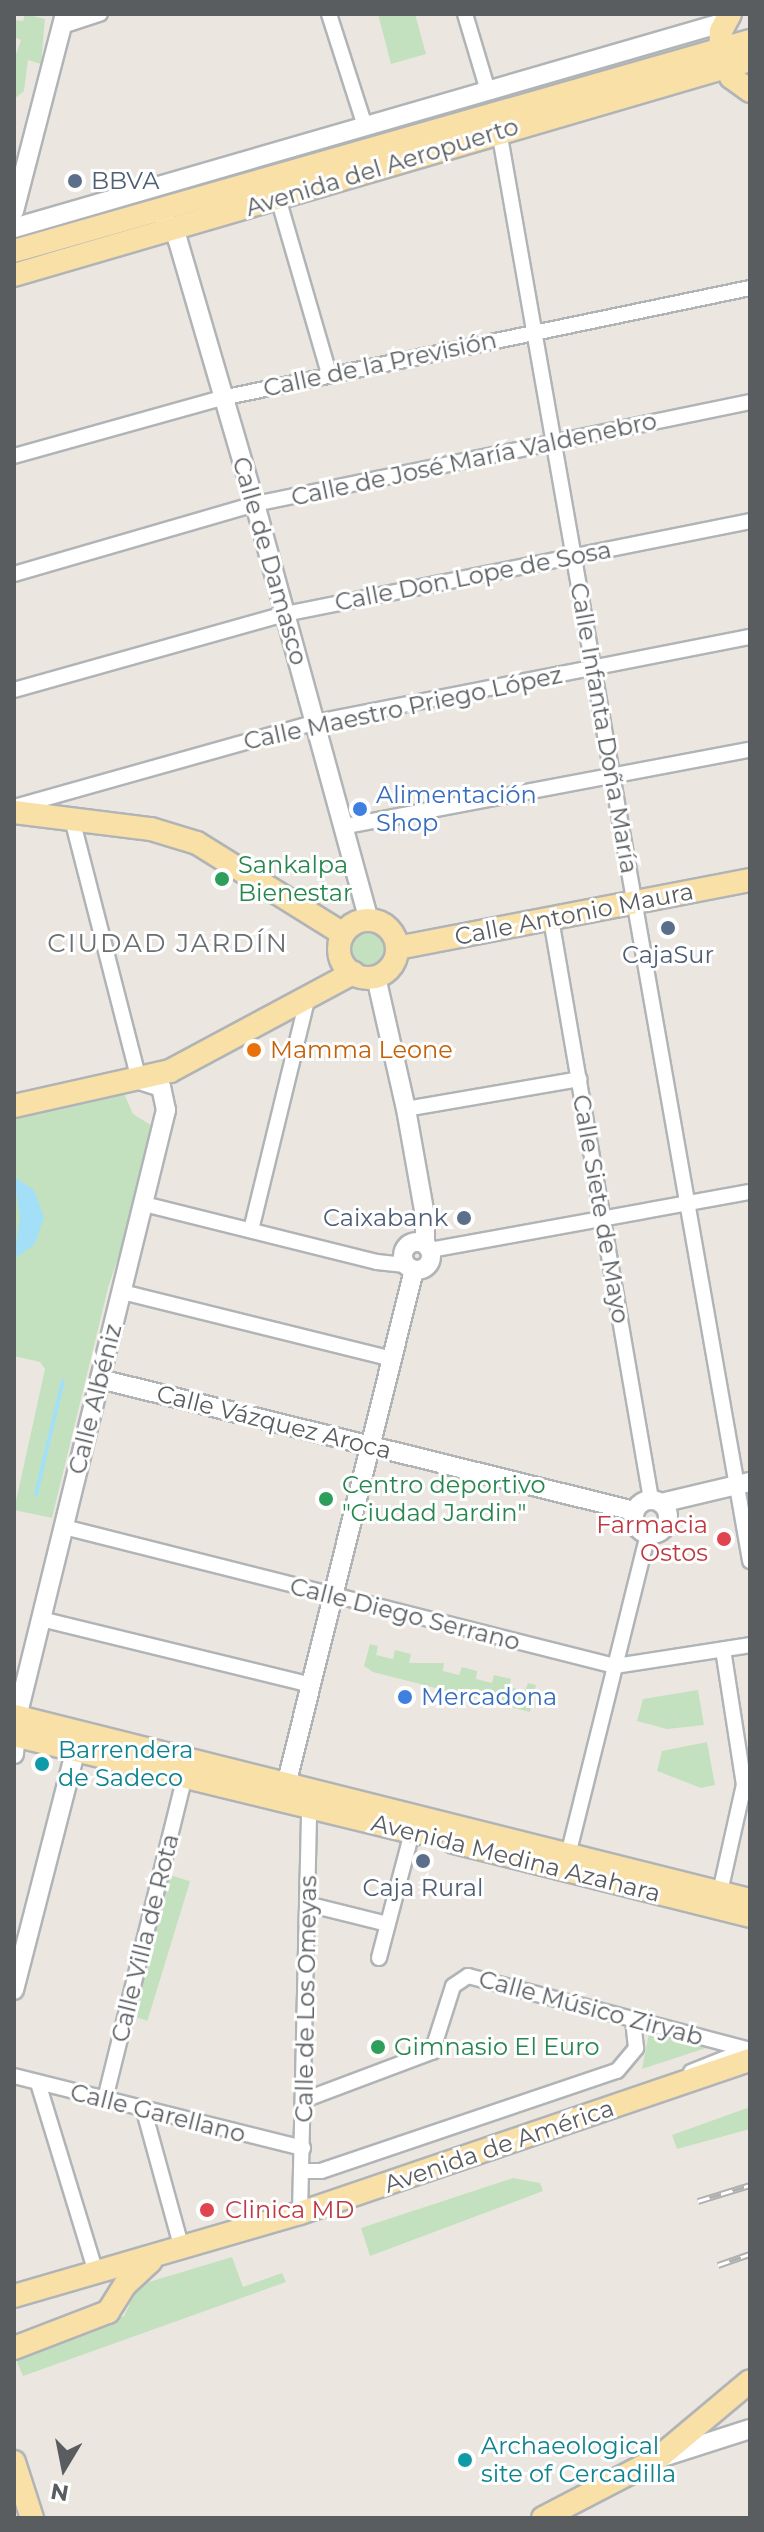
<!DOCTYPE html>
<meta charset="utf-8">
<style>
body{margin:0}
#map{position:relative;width:764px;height:2532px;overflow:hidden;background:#ebe7e0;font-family:Montserrat,sans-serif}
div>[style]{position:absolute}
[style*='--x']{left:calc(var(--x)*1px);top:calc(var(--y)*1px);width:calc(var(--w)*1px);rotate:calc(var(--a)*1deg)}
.green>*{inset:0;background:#c3e1be;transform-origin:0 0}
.round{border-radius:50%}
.water>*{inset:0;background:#a3e0f8}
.stream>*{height:4px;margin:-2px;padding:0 2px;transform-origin:2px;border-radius:2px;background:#a3e0f8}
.roads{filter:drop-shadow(2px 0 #b1b4b7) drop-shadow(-2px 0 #b1b4b7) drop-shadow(0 2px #b1b4b7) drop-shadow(0 -2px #b1b4b7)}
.minor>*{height:14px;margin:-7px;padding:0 7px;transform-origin:7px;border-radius:7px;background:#fff}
.tertiary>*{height:18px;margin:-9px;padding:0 9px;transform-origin:9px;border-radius:9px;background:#fff}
.tertiary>.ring{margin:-9px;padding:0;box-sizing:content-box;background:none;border:18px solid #fff;border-radius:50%}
.primary>*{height:22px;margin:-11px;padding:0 11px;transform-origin:11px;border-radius:11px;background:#f9e0a7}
.primary>.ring{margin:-11px;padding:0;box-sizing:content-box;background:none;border:22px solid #f9e0a7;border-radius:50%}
.rail>*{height:7px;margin-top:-3.5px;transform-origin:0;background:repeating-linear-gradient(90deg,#fff 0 12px,#afb0b0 0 24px);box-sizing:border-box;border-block:2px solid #afb0b0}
.dots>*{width:22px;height:22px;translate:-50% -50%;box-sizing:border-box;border:4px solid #fff;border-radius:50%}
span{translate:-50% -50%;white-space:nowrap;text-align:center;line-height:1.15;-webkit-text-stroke:6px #fff;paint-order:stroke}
.street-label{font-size:24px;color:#595d60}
.service-label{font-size:24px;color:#4e5e75}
.left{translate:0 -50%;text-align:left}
.right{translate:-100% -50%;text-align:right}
.shop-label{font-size:24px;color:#366cbe}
.leisure-label{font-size:24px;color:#27864d}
.food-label{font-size:24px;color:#c56008}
.health-label{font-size:24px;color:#be3a42}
.culture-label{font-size:24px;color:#0d838f}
.neighbourhood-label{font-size:26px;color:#6a6f72;letter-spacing:2px}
.frame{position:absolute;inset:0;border:16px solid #595d60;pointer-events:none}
.north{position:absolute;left:24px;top:2428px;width:80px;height:80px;-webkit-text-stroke:6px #fff;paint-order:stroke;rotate:190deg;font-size:22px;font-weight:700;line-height:32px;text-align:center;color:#595d60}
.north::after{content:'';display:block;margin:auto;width:28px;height:36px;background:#595d60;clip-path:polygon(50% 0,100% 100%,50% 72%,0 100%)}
</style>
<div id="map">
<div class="green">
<i style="clip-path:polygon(25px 14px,45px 19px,41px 64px,28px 60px,24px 91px,14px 99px,14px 60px,21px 40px,14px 37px,14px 20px,23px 21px)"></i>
<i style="clip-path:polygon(378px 14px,415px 14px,426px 54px,391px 64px)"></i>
<i class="round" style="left:351px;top:931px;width:34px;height:34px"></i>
<i style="clip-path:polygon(122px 1089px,133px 1114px,154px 1127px,136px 1203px,108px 1288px,52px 1518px,14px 1510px,45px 1369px,40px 1362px,14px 1356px,14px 1113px)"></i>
<i style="clip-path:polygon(370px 1644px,378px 1646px,376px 1655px,393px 1659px,395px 1650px,411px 1654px,409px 1663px,444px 1663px,443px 1671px,459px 1675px,462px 1667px,477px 1671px,476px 1679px,492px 1683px,494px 1675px,511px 1679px,509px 1687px,525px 1691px,528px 1683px,536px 1685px,530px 1712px,373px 1672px,364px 1666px)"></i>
<i style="clip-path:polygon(698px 1690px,704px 1725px,667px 1729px,637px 1721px,643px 1699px)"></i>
<i style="clip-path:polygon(707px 1742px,715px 1785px,701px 1788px,657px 1771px,662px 1751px)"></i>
<i style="left:170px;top:1875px;width:21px;height:146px;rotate:17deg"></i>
<i style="clip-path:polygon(649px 2033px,706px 2048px,642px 2069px)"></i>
<i style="clip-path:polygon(750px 2107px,750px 2129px,677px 2149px,672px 2135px)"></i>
<i style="clip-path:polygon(513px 2178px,540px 2183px,543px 2191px,370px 2256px,361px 2228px)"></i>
<i style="clip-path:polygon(232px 2257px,243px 2287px,282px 2273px,286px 2282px,23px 2376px,15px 2357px,124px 2316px,139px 2285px)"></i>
</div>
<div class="water">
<i style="clip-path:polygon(14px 1177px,34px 1190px,44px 1217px,35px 1244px,14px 1259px,20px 1217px)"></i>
</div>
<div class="stream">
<i style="--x:36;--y:1494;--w:116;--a:-76.6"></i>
</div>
<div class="roads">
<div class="minor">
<i style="--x:329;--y:14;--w:118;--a:72.2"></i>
<i style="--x:465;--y:14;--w:80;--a:73.4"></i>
<i style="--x:62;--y:26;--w:40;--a:-18"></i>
<i style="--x:499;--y:131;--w:1452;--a:80.04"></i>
<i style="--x:278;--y:198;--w:183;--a:73.8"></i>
<i style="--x:14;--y:456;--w:216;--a:-15.6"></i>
<i style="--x:222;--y:398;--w:539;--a:-11.77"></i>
<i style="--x:14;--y:574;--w:251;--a:-16.2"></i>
<i style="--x:255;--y:504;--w:505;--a:-11.64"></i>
<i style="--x:14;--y:690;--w:281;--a:-15.7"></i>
<i style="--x:285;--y:614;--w:474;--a:-11.3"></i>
<i style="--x:14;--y:807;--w:314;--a:-15.7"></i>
<i style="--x:316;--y:722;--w:442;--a:-11.1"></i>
<i style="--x:72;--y:819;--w:269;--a:75.6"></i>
<i style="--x:346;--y:826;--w:411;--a:-10.7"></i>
<i style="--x:551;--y:919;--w:589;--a:80.22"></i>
<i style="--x:406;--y:1109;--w:176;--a:-9.8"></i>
<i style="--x:144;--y:1204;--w:240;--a:14"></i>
<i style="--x:377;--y:1262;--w:28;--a:6"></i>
<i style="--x:251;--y:1230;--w:236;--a:-76.3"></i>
<i style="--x:430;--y:1250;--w:325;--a:-10.3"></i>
<i style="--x:122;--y:1292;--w:278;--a:13.9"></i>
<i style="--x:64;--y:1527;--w:568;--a:14.16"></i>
<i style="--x:615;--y:1666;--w:137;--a:-8.8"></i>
<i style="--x:41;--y:1619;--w:278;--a:13.7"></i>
<i style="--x:568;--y:1855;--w:331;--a:-76"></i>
<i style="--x:720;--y:1892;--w:110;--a:-77.4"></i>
<i style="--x:744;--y:1785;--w:137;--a:-98.8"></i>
<i style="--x:307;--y:1904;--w:83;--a:13.9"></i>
<i style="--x:379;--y:1958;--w:130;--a:-75.3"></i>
<i style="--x:691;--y:2072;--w:59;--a:-21.8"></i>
<i style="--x:14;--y:2076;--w:298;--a:14"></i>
<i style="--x:38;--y:2083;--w:199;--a:73"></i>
<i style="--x:105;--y:2099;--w:333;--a:-76.1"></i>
<i style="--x:304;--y:2100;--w:137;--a:-20.6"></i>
<i style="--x:432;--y:2052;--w:69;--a:-72.3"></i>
<i style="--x:453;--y:1986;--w:18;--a:-34"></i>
<i style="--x:468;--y:1976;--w:288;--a:14.7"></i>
<i style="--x:144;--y:2111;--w:143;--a:74.6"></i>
<i style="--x:301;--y:2171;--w:20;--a:0"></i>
<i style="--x:321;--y:2171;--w:312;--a:-18.7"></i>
<i style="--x:617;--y:2071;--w:30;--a:-50"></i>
<i style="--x:636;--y:2048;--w:27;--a:-96"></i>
<i style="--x:300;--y:2213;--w:406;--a:-88.7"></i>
<i style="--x:309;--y:1807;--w:7;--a:-27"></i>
</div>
<div class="tertiary">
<i style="--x:14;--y:211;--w:203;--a:-75.5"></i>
<i style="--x:165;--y:223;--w:9;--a:32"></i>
<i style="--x:173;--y:228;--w:14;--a:69"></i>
<i style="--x:178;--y:241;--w:274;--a:73.7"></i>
<i style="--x:255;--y:504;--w:431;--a:74.7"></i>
<i style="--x:14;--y:228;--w:740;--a:-16.16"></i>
<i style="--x:376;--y:977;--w:135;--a:77.2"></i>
<i style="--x:406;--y:1109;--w:109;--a:79.9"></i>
<i style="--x:425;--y:1216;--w:28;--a:90"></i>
<i class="ring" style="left:403px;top:1242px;width:10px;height:10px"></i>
<i style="--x:100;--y:1379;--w:550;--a:13.88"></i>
<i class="ring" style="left:634px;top:1500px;width:16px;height:16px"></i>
<i style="--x:661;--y:1503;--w:91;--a:-13.3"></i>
<i style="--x:14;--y:1754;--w:37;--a:-85"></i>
<i style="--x:17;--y:1717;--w:625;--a:-76.21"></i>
<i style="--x:166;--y:1110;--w:24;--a:-102"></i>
<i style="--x:161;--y:1087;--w:23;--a:-162"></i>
<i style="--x:286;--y:1785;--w:531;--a:-76.04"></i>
<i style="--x:14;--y:1990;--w:261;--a:-75.6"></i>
<i style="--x:663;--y:2457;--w:91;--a:-17.8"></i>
</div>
<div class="primary">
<i style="--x:730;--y:14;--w:19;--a:118"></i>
<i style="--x:721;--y:31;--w:24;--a:92"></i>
<i style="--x:720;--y:55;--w:25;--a:63"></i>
<i style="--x:731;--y:77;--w:24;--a:36"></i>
<i style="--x:14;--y:251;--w:765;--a:-15.92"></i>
<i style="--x:14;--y:275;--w:767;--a:-16.28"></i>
<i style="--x:14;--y:812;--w:138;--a:7.1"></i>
<i style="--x:151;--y:829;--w:48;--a:16.9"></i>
<i style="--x:197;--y:843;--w:172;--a:31.9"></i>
<i class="ring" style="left:339px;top:920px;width:36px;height:36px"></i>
<i style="--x:397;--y:948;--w:359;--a:-10.9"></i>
<i style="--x:14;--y:1106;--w:160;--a:-12.6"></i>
<i style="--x:170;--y:1071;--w:208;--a:-28.2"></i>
<i style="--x:14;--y:1716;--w:759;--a:14.04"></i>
<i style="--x:14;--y:1735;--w:415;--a:13.7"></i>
<i style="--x:454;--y:1842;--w:305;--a:14"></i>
<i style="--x:14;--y:2296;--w:298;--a:-16.2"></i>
<i style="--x:300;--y:2213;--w:475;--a:-18.8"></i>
<i style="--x:14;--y:2348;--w:101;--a:-21"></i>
<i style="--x:108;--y:2312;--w:32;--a:-58"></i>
<i style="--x:125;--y:2285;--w:35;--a:-43"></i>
<i style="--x:14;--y:2462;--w:59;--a:72.2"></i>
<i style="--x:543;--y:2518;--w:128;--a:-27.4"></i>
<i style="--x:657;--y:2459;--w:121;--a:-40"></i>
</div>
</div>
<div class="rail">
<i style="--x:698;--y:2201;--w:54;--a:-17.1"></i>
<i style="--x:718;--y:2265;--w:34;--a:-19"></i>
</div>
<div class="dots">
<i style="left:75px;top:181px;background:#5c6f8a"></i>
<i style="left:360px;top:809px;background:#3f7fe0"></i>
<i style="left:222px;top:879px;background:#2e9e5b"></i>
<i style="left:668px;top:928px;background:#5c6f8a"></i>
<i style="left:254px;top:1050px;background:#e8710a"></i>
<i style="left:464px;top:1218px;background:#5c6f8a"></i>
<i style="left:326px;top:1499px;background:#2e9e5b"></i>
<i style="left:724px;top:1539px;background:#e0444e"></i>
<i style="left:405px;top:1697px;background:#3f7fe0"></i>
<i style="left:42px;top:1764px;background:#0f9aa8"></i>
<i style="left:423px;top:1861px;background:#5c6f8a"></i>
<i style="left:378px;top:2047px;background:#2e9e5b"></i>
<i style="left:207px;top:2210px;background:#e0444e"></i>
<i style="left:465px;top:2460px;background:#0f9aa8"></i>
</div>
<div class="street-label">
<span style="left:382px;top:167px;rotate:-17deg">Avenida del Aeropuerto</span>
<span style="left:380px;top:364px;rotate:-12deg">Calle de la Previsión</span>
<span style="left:474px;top:459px;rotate:-12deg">Calle de José María Valdenebro</span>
<span style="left:270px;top:561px;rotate:74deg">Calle de Damasco</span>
<span style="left:473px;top:576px;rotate:-11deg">Calle Don Lope de Sosa</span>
<span style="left:403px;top:708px;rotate:-12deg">Calle Maestro Priego López</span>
<span style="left:604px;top:728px;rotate:80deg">Calle Infanta Doña María</span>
<span style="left:574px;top:914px;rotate:-11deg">Calle Antonio Maura</span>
<span style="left:601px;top:1209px;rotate:80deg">Calle Siete de Mayo</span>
<span style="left:95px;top:1399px;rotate:-76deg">Calle Albéniz</span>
<span style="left:274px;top:1422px;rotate:14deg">Calle Vázquez Aroca</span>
<span style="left:405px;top:1614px;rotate:14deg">Calle Diego Serrano</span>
<span style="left:516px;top:1858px;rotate:14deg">Avenida Medina Azahara</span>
<span style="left:145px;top:1938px;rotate:-76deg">Calle Villa de Rota</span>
<span style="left:306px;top:1999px;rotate:-89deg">Calle de Los Omeyas</span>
<span style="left:591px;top:2008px;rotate:15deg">Calle Músico Ziryab</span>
<span style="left:158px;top:2113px;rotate:14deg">Calle Garellano</span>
<span style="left:499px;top:2146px;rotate:-19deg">Avenida de América</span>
</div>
<div class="service-label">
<span class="left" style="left:91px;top:181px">BBVA</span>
<span style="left:668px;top:955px">CajaSur</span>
<span class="right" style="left:448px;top:1218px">Caixabank</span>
<span style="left:423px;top:1888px">Caja Rural</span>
</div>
<div class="shop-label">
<span class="left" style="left:376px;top:809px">Alimentación<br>Shop</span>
<span class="left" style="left:421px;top:1697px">Mercadona</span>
</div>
<div class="leisure-label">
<span class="left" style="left:238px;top:879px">Sankalpa<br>Bienestar</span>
<span class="left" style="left:342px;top:1499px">Centro deportivo<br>"Ciudad Jardin"</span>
<span class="left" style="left:394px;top:2047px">Gimnasio El Euro</span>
</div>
<div class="food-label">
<span class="left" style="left:270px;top:1050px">Mamma Leone</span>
</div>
<div class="health-label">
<span class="right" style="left:708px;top:1539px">Farmacia<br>Ostos</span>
<span class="left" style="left:225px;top:2210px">Clinica MD</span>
</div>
<div class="culture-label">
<span class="left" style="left:58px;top:1764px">Barrendera<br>de Sadeco</span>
<span class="left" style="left:481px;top:2460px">Archaeological<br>site of Cercadilla</span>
</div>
<div class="neighbourhood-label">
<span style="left:168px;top:944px">CIUDAD JARDÍN</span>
</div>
<div class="frame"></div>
<div class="north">N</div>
</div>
